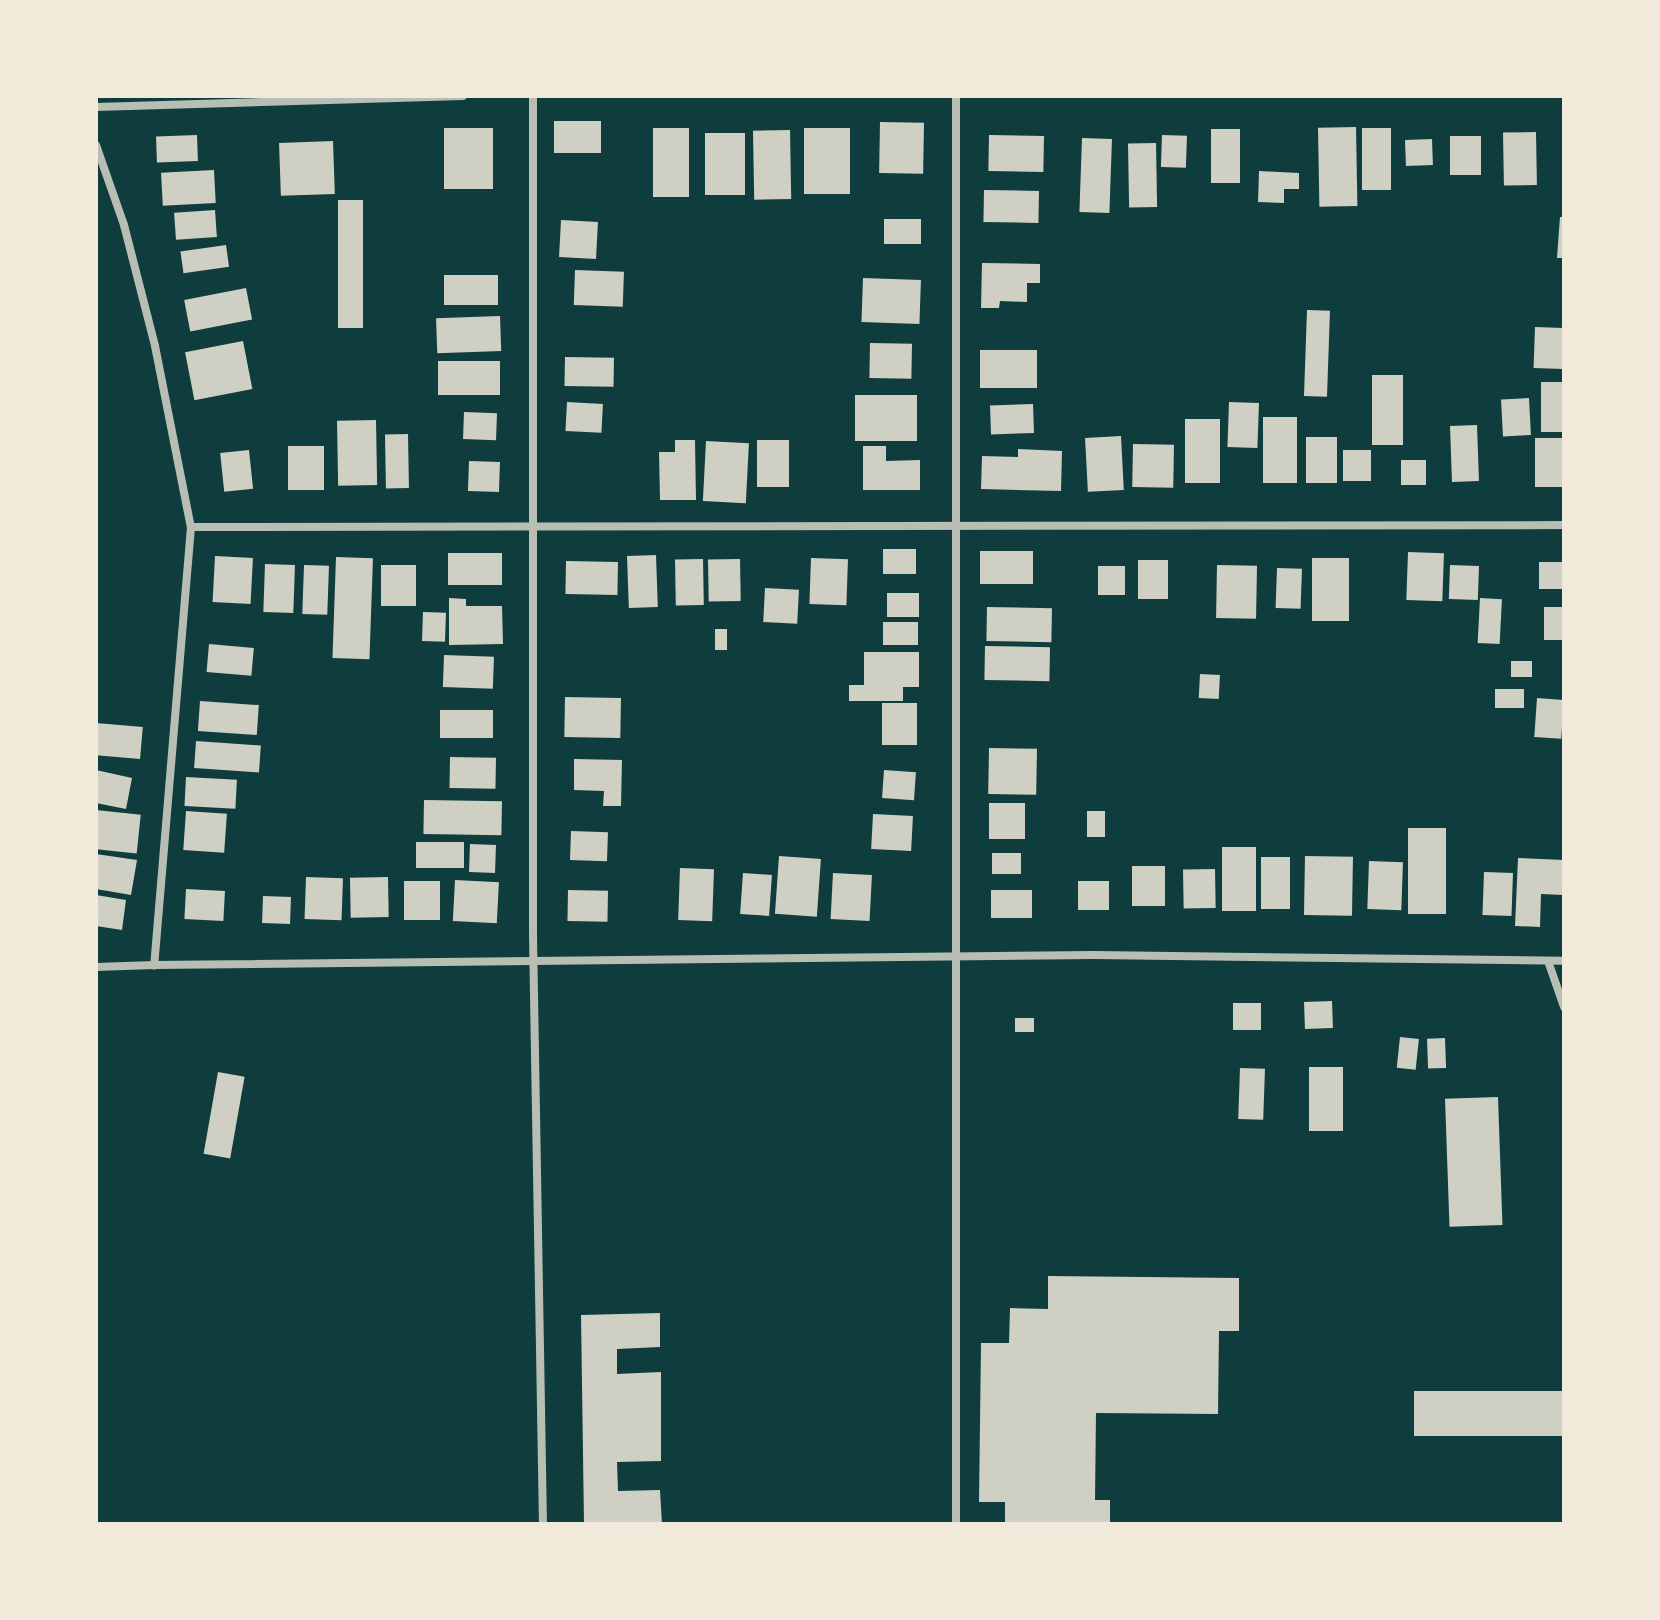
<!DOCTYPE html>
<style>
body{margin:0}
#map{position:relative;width:1660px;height:1620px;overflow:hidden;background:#0f3d3e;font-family:Overpass,sans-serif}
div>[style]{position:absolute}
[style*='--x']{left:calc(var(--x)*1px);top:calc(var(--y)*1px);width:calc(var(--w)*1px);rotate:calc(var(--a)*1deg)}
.building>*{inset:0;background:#cfcfc3;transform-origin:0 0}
.minor>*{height:8px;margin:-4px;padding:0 4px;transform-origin:4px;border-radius:4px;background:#b8beb3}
span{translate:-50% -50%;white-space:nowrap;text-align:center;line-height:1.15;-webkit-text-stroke:8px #f1e9da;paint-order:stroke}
.frame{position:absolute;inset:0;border:98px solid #f1e9da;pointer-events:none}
</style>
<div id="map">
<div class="building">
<i style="left:554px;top:121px;width:47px;height:32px"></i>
<i style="left:880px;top:122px;width:44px;height:51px;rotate:1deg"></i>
<i style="left:1356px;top:127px;width:79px;height:38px;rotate:89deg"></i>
<i style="left:444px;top:128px;width:49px;height:61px"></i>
<i style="left:689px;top:128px;width:69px;height:36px;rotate:90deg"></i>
<i style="left:850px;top:128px;width:66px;height:46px;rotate:90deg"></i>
<i style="left:1362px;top:128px;width:29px;height:62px"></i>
<i style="left:1211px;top:129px;width:29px;height:54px"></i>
<i style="left:790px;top:130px;width:69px;height:37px;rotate:89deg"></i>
<i style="left:1536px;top:132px;width:53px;height:33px;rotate:89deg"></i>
<i style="left:705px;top:133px;width:40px;height:62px"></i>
<i style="left:197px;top:135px;width:26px;height:41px;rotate:88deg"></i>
<i style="left:989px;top:135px;width:55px;height:36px;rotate:1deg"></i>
<i style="left:1162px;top:135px;width:25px;height:32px;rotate:2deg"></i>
<i style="left:1450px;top:136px;width:31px;height:39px"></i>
<i style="left:1082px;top:138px;width:30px;height:74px;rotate:2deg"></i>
<i style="left:1432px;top:139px;width:26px;height:27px;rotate:88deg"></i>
<i style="left:333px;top:141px;width:53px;height:54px;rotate:88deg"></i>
<i style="left:1156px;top:143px;width:64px;height:28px;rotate:89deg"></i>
<i style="left:214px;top:170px;width:33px;height:53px;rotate:87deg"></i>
<i style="clip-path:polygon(1259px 171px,1299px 173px,1299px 189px,1284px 189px,1284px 203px,1258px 202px)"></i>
<i style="left:984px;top:190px;width:55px;height:32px;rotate:1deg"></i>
<i style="left:338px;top:200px;width:25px;height:128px"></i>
<i style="left:215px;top:210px;width:27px;height:41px;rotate:86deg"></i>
<i style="clip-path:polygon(1560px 217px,1564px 217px,1564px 258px,1557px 258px)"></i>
<i style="left:884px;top:219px;width:37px;height:25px"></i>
<i style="left:561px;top:220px;width:37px;height:37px;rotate:3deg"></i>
<i style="left:226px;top:245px;width:22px;height:46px;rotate:82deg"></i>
<i style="clip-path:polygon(982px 263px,1040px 264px,1040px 283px,1027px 283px,1027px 302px,1000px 301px,999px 308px,981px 308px)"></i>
<i style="left:575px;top:270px;width:49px;height:35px;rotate:2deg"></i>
<i style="left:498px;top:275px;width:30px;height:54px;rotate:90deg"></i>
<i style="left:863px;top:278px;width:58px;height:44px;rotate:2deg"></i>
<i style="left:246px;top:288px;width:32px;height:63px;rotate:79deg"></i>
<i style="left:1307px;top:310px;width:23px;height:86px;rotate:2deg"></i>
<i style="left:500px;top:316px;width:35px;height:64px;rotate:88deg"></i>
<i style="left:1535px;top:327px;width:29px;height:41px;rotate:2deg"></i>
<i style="left:243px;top:341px;width:49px;height:59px;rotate:79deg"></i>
<i style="left:870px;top:343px;width:42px;height:35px;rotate:1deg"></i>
<i style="left:980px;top:350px;width:57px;height:38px"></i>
<i style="left:565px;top:357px;width:49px;height:29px;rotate:1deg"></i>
<i style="left:438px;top:361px;width:62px;height:34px"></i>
<i style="left:1372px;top:375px;width:31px;height:70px"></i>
<i style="left:1541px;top:382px;width:23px;height:50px"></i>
<i style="left:855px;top:395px;width:62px;height:46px"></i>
<i style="left:1529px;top:398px;width:37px;height:28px;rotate:87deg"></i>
<i style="left:567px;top:402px;width:36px;height:29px;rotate:3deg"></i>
<i style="left:1229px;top:402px;width:30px;height:45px;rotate:2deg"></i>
<i style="left:1033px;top:404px;width:29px;height:43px;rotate:88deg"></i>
<i style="left:464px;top:412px;width:33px;height:27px;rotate:2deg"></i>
<i style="left:1263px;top:417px;width:34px;height:66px"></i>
<i style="left:1185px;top:419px;width:35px;height:64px"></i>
<i style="left:376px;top:420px;width:65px;height:39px;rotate:89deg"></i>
<i style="left:1477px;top:425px;width:56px;height:27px;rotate:88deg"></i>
<i style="left:408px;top:434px;width:54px;height:23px;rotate:89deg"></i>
<i style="left:1121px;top:436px;width:54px;height:36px;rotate:87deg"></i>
<i style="left:1306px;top:437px;width:31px;height:46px"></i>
<i style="left:1535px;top:438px;width:29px;height:49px"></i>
<i style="clip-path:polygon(675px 440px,695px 440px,696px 500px,660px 500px,659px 452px,675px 452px)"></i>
<i style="left:757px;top:440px;width:32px;height:47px"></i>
<i style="left:706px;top:441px;width:43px;height:60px;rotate:3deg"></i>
<i style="left:1133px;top:444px;width:41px;height:43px;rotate:1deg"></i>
<i style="left:288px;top:446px;width:36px;height:44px"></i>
<i style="clip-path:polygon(863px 446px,886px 446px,886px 461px,920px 460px,920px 490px,863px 490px)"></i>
<i style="clip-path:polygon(1018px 449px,1062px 451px,1061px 491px,981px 489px,982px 456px,1018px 457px)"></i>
<i style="left:249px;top:450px;width:39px;height:29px;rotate:84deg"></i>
<i style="left:1343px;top:450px;width:28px;height:31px"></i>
<i style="left:1401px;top:460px;width:25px;height:25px"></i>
<i style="left:469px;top:461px;width:31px;height:30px;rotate:2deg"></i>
<i style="left:883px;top:549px;width:33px;height:25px"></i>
<i style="left:980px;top:551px;width:53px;height:33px"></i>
<i style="left:1408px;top:552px;width:36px;height:48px;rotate:2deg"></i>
<i style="left:448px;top:553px;width:54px;height:32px"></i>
<i style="left:656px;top:555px;width:52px;height:29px;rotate:88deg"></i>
<i style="left:215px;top:556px;width:38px;height:46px;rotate:3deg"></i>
<i style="left:336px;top:557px;width:37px;height:101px;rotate:2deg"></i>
<i style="left:811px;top:558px;width:37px;height:46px;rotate:2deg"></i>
<i style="left:1312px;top:558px;width:37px;height:63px"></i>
<i style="left:703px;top:559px;width:46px;height:28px;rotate:89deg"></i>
<i style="left:740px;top:559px;width:42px;height:32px;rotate:89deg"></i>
<i style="left:1138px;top:560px;width:30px;height:39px"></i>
<i style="left:566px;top:561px;width:52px;height:33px;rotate:1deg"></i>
<i style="left:1539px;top:562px;width:25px;height:27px"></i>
<i style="left:265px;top:564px;width:30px;height:48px;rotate:2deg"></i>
<i style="left:304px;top:565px;width:25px;height:49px;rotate:2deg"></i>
<i style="left:381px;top:565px;width:35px;height:41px"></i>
<i style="left:1217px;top:565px;width:40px;height:53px;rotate:1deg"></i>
<i style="left:1450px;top:565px;width:29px;height:34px;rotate:2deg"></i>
<i style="left:1098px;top:566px;width:27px;height:29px"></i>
<i style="left:1277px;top:568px;width:25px;height:40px;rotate:2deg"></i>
<i style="left:765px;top:588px;width:34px;height:34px;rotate:3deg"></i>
<i style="left:887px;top:593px;width:32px;height:24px"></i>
<i style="clip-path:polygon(449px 598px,466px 599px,466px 606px,502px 606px,503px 644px,449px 645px)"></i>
<i style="left:1480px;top:598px;width:22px;height:45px;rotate:3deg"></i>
<i style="left:987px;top:607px;width:65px;height:34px;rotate:1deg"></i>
<i style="left:1544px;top:607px;width:20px;height:33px"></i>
<i style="left:423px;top:612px;width:23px;height:29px;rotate:2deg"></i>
<i style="left:883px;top:622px;width:35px;height:23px"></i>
<i style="left:727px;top:629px;width:21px;height:12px;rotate:90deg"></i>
<i style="left:209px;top:644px;width:45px;height:28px;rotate:5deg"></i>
<i style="left:985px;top:646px;width:65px;height:34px;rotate:1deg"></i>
<i style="clip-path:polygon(864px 652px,919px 652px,919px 687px,903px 687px,903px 701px,849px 701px,849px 685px,864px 685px)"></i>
<i style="left:444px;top:655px;width:50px;height:32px;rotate:2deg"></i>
<i style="left:1511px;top:661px;width:21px;height:16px"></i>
<i style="left:1200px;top:674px;width:20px;height:24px;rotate:3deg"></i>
<i style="left:1524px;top:689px;width:19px;height:29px;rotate:90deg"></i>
<i style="left:565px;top:697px;width:56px;height:40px;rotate:1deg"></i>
<i style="left:1537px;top:698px;width:27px;height:39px;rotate:4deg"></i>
<i style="left:200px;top:701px;width:59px;height:30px;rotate:4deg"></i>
<i style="left:917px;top:703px;width:42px;height:35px;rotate:90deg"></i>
<i style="left:440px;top:710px;width:53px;height:28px"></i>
<i style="left:96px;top:723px;width:47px;height:32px;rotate:5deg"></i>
<i style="left:196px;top:741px;width:65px;height:27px;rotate:4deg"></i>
<i style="left:989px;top:748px;width:48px;height:46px;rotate:1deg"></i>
<i style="left:450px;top:757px;width:46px;height:31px;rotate:1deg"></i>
<i style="clip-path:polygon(574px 759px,622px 760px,621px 806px,603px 806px,604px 791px,574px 790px)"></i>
<i style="clip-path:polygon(96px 770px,132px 778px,126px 809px,96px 803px)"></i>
<i style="left:884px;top:770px;width:32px;height:28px;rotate:4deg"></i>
<i style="left:186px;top:777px;width:51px;height:29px;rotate:3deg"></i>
<i style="left:424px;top:800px;width:78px;height:34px;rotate:1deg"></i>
<i style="left:989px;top:803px;width:36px;height:36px"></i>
<i style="left:96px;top:810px;width:45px;height:39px;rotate:6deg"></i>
<i style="left:186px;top:811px;width:41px;height:39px;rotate:4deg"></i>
<i style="left:1087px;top:811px;width:18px;height:26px"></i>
<i style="left:873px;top:814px;width:40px;height:35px;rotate:3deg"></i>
<i style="left:1408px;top:828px;width:38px;height:86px"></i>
<i style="left:571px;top:831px;width:37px;height:29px;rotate:2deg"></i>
<i style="left:464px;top:842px;width:26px;height:48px;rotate:90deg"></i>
<i style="left:470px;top:844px;width:26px;height:28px;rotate:2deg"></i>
<i style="left:1222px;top:847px;width:34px;height:64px"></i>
<i style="left:992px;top:853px;width:29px;height:21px"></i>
<i style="clip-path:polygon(96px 854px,137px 860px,131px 895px,96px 889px)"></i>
<i style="left:779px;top:856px;width:42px;height:58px;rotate:4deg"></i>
<i style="left:1305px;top:856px;width:48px;height:59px;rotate:1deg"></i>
<i style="left:1261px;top:857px;width:29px;height:52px"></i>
<i style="clip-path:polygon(1518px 858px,1564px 860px,1564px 895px,1541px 894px,1540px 927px,1515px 926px)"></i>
<i style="left:1369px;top:861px;width:34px;height:48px;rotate:2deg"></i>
<i style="left:1165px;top:866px;width:40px;height:33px;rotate:90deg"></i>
<i style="left:680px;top:868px;width:34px;height:52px;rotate:2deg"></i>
<i style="left:1215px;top:869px;width:39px;height:32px;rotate:89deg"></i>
<i style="left:1484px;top:872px;width:29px;height:43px;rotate:2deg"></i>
<i style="left:743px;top:873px;width:29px;height:41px;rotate:4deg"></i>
<i style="left:833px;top:873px;width:39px;height:46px;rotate:3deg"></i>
<i style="left:306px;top:877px;width:37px;height:42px;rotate:2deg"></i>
<i style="left:388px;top:877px;width:40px;height:38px;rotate:89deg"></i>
<i style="left:455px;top:880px;width:44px;height:41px;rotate:3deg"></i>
<i style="left:404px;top:881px;width:36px;height:39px"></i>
<i style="left:1078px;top:881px;width:31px;height:29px"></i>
<i style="left:186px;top:889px;width:39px;height:30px;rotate:3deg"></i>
<i style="left:568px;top:890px;width:40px;height:31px;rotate:1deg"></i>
<i style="left:991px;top:890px;width:41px;height:28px"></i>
<i style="clip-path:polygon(96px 895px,126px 900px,122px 930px,96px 926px)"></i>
<i style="left:263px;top:896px;width:28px;height:27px;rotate:2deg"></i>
<i style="left:1332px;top:1001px;width:27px;height:28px;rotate:88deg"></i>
<i style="left:1233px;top:1003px;width:28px;height:27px"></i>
<i style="left:1015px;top:1018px;width:19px;height:14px"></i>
<i style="left:1400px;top:1037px;width:19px;height:31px;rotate:6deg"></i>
<i style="left:1445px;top:1038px;width:30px;height:18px;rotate:88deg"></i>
<i style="left:1309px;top:1067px;width:34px;height:64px"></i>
<i style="left:1240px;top:1068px;width:25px;height:51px;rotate:2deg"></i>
<i style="left:218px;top:1072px;width:27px;height:83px;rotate:10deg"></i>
<i style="left:1498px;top:1097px;width:128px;height:53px;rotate:88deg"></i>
<i style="clip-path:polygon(1048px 1276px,1239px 1278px,1239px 1331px,1219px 1331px,1218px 1414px,1096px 1413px,1095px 1500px,1110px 1500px,1110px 1524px,1005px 1524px,1005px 1502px,979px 1502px,981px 1343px,1009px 1343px,1010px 1308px,1048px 1309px)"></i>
<i style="clip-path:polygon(660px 1313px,660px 1347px,617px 1349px,617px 1374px,661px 1372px,661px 1461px,617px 1462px,618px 1491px,660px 1490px,662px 1524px,584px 1524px,581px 1315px)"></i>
<i style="left:1564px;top:1391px;width:45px;height:150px;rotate:90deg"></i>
</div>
<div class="minor">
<i style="--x:533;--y:96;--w:840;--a:90"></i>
<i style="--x:533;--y:936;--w:588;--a:89.03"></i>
<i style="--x:956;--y:96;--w:1428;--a:90"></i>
<i style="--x:96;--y:107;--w:367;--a:-1.7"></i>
<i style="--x:96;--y:145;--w:85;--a:70.7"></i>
<i style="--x:124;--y:225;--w:125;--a:75.6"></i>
<i style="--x:155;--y:346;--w:185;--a:78.8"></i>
<i style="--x:191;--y:527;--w:440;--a:94.8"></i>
<i style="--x:154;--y:965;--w:58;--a:178"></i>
<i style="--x:191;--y:527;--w:1373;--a:-0.08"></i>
<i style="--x:1548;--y:961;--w:49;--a:70.8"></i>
<i style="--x:154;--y:965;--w:940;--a:-0.61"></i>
<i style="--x:1094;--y:955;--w:470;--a:0.7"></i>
</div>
<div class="frame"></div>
</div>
